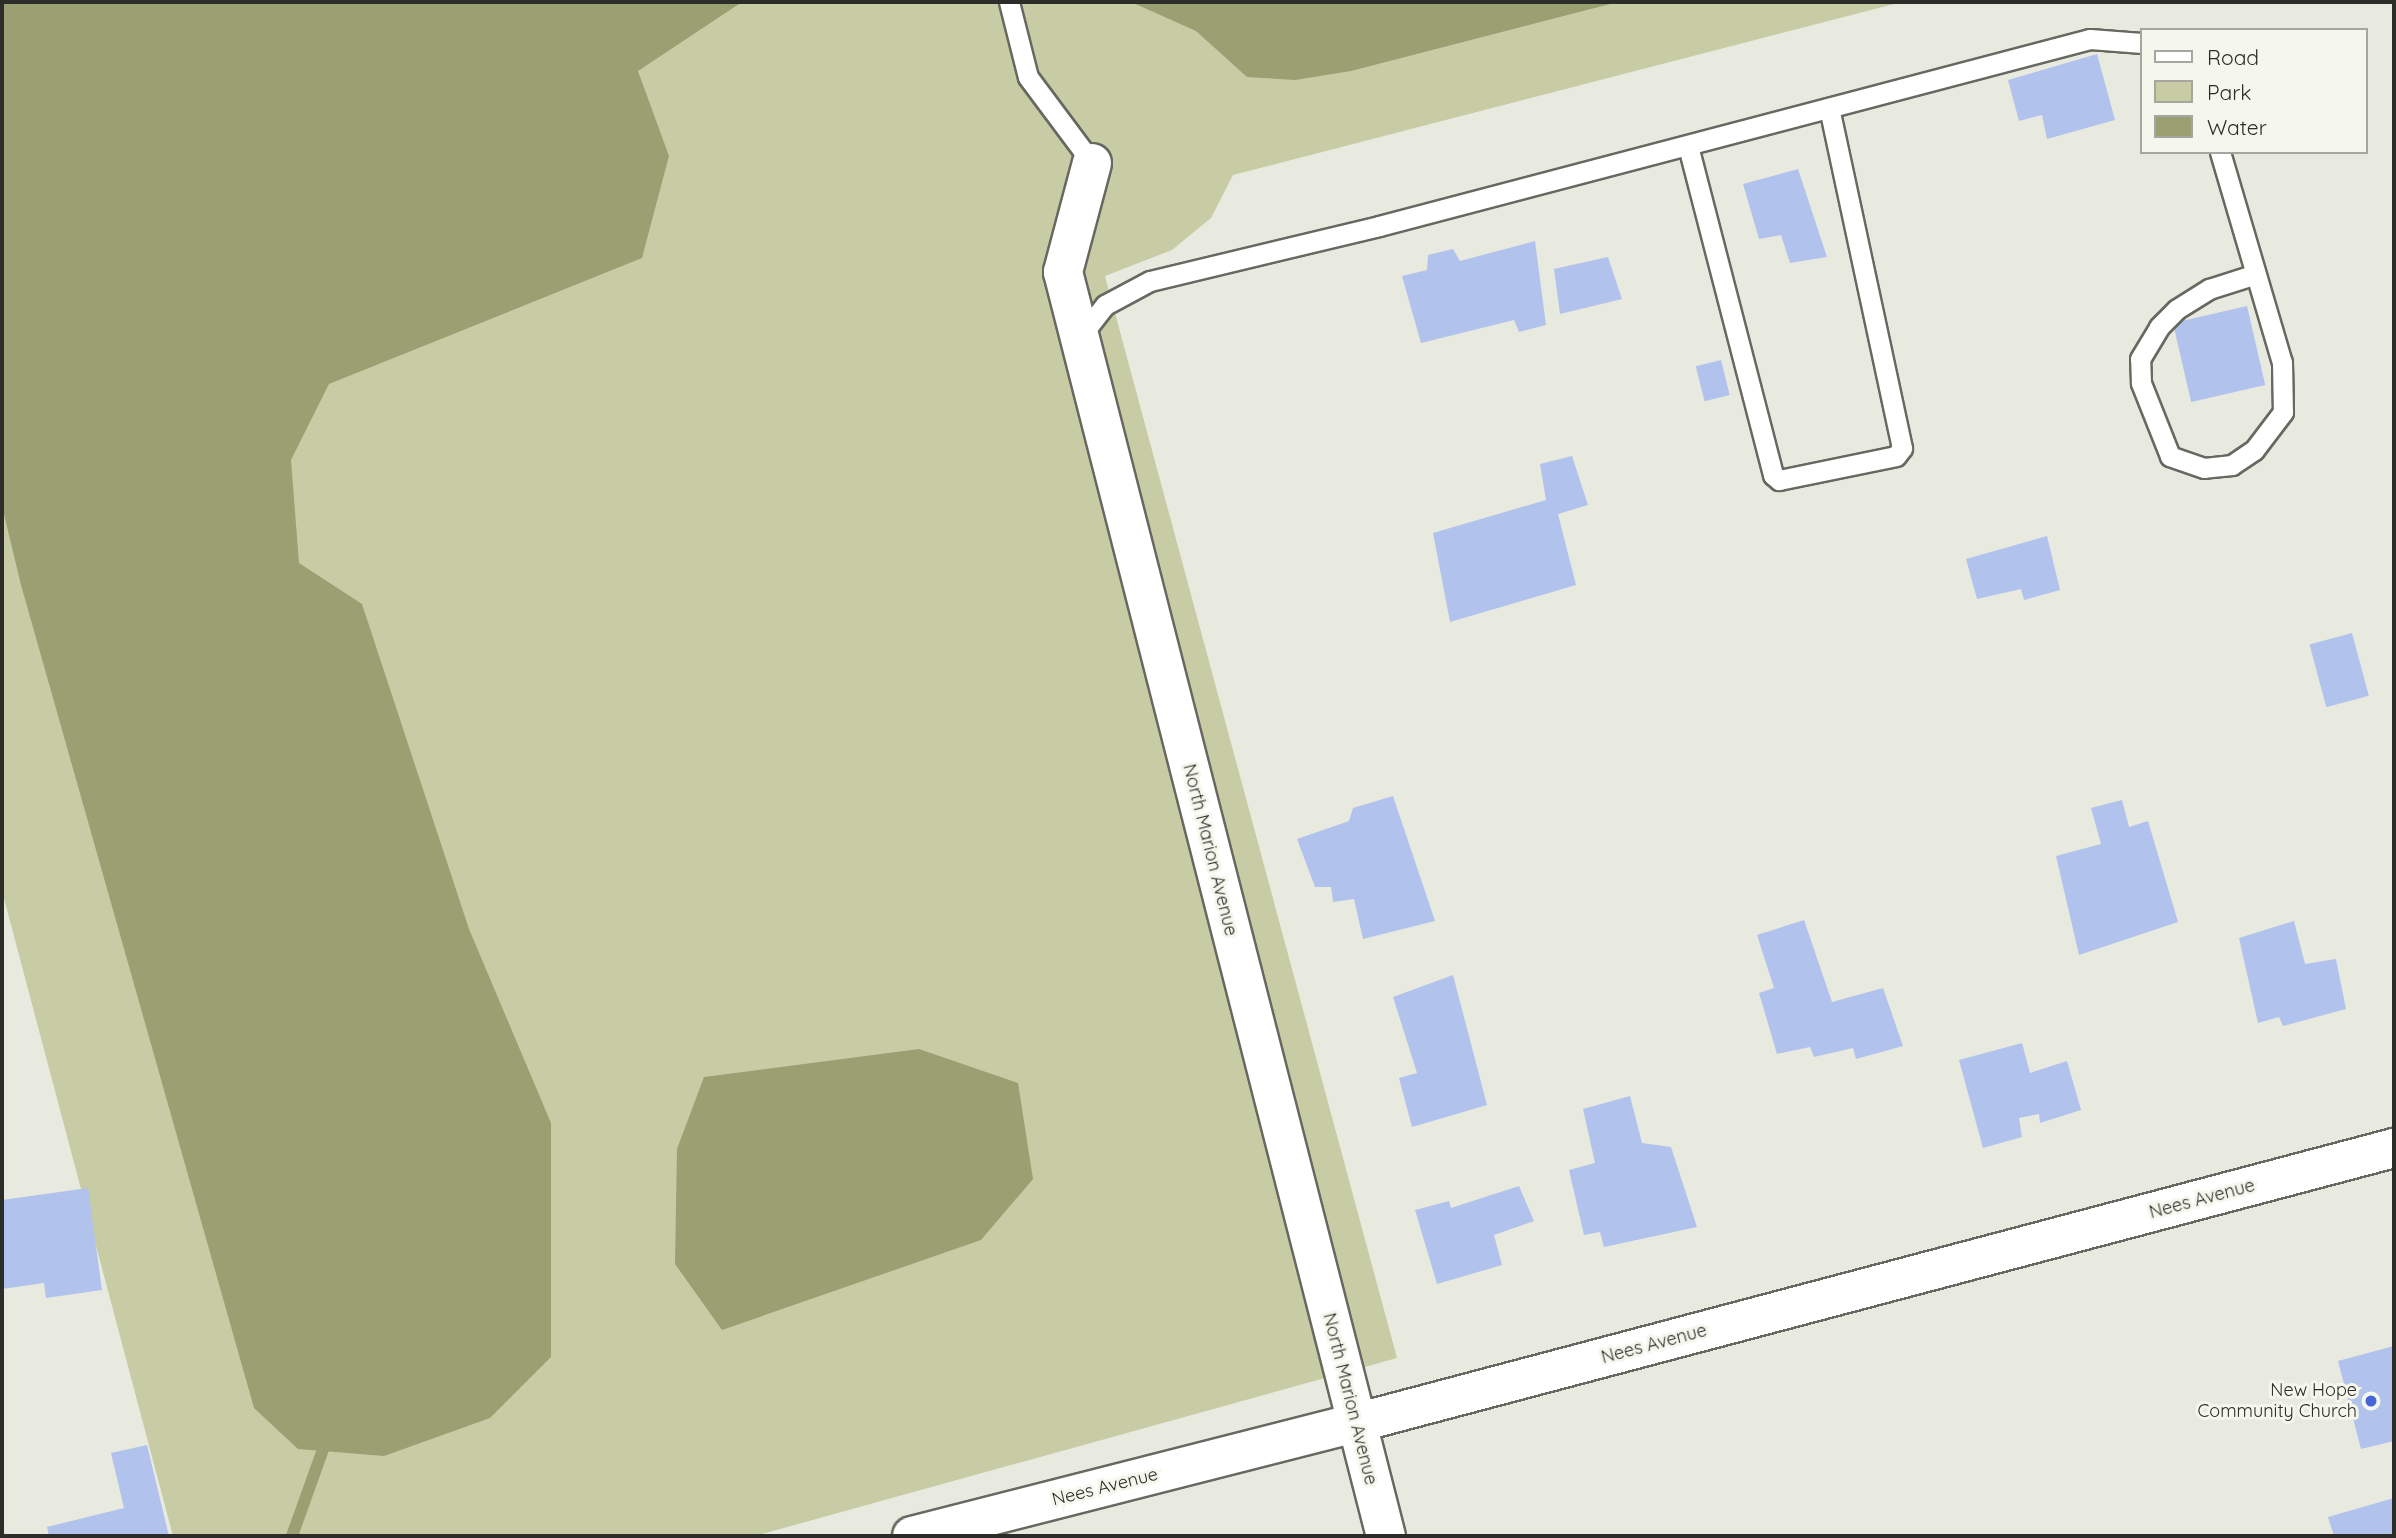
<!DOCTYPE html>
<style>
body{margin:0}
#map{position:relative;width:2396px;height:1538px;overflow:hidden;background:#e8eae0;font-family:Quicksand,sans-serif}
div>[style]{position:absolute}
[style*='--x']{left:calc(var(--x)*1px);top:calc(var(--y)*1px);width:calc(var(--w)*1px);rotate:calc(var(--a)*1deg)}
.green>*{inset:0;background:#c7cca5}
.water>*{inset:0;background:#9ba073}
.stream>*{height:12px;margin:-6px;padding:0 6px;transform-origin:6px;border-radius:6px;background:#9ba073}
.building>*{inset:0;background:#b1c2ec;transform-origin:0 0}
.roads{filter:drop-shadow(2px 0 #676960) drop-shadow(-2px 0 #676960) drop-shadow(0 2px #676960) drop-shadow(0 -2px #676960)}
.lane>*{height:19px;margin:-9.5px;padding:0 9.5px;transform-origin:9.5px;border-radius:9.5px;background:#fff}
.street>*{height:38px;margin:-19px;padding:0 19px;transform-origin:19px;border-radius:19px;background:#fff}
.secondary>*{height:38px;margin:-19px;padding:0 19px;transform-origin:19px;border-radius:19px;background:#fff}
.dots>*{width:19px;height:19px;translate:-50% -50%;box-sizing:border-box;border:4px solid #f5f7ed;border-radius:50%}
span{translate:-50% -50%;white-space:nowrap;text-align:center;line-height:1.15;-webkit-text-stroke:6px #f5f7ed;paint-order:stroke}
.street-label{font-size:18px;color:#2c2d29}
.poi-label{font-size:18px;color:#2c2d29}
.right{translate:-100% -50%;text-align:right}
.frame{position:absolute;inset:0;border:4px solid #2c2d29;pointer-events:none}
.legend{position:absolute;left:2140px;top:28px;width:228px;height:126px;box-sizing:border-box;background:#f5f7ed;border:2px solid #a5a69f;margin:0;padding:9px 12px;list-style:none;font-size:21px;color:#2c2d29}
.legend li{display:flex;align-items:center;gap:14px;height:35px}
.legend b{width:35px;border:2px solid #a5a69f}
</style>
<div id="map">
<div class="green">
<i style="clip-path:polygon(2px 2px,1902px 2px,1233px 175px,1211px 218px,1172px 250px,1105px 276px,1397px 1358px,755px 1536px,173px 1536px,2px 891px)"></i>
</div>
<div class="water">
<i style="clip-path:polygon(2px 2px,742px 2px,638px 71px,669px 156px,642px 258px,329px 384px,291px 460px,299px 563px,362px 604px,469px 929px,551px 1123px,551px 1357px,490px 1418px,384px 1456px,298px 1449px,254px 1408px,21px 585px,2px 506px)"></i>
<i style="clip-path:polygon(1131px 2px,1618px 2px,1351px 71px,1295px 80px,1247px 77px,1196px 31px)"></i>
<i style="clip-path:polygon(919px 1049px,1018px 1083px,1033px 1179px,981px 1240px,722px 1330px,675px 1264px,677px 1149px,704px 1077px)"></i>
</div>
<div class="stream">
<i style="--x:292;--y:1536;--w:104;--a:-70.3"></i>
</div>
<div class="building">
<i style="clip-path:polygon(2097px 54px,2115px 120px,2047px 139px,2042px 115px,2019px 121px,2008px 80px)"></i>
<i style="clip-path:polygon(1798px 169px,1827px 257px,1790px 263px,1781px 235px,1759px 239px,1743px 184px)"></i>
<i style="clip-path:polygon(1535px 241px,1546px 325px,1519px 332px,1514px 320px,1421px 343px,1402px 276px,1427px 270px,1428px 255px,1453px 249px,1460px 261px)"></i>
<i style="clip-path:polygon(1608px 257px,1622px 299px,1560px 314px,1554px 269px)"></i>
<i style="left:2247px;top:306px;width:81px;height:76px;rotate:77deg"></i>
<i style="left:1721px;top:360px;width:36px;height:26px;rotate:76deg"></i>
<i style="clip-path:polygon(1572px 456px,1588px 505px,1558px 514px,1576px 585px,1450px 622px,1433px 533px,1546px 500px,1540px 464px)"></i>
<i style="clip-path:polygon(2047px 536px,2060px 590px,2024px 600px,2021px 589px,1977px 599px,1966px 559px)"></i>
<i style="left:2352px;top:633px;width:65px;height:44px;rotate:75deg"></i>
<i style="clip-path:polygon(1393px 796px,1435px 921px,1363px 939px,1354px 899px,1333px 902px,1331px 887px,1315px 887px,1297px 839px,1349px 821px,1353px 808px)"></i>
<i style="clip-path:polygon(2122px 800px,2129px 827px,2148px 821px,2178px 922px,2079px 955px,2056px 856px,2101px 844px,2091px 808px)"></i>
<i style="clip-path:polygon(1804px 920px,1832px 1002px,1883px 988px,1903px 1046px,1856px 1059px,1853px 1048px,1814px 1057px,1810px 1047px,1777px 1054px,1759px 993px,1774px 988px,1757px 935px)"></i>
<i style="clip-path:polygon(2294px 921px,2305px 964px,2336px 959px,2346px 1009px,2283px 1026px,2279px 1017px,2258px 1023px,2239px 938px)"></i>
<i style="clip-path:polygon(1453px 975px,1487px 1105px,1412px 1127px,1399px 1078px,1417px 1073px,1393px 997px)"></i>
<i style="clip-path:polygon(2022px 1043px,2030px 1073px,2067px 1061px,2081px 1110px,2040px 1123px,2039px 1114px,2019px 1118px,2022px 1137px,1983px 1148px,1959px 1060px)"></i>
<i style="clip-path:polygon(1630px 1096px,1642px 1143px,1671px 1147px,1697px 1227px,1604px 1247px,1600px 1232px,1584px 1235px,1569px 1170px,1595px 1163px,1583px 1109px)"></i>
<i style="clip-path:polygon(1519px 1186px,1534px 1221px,1494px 1235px,1502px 1265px,1437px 1284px,1415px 1210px,1449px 1201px,1451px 1208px)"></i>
<i style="clip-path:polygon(88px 1188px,102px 1290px,46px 1298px,44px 1283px,2px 1289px,2px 1200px)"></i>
<i style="clip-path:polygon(2394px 1346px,2394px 1441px,2361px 1449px,2338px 1361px)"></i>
<i style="clip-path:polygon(147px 1445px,169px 1536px,49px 1536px,47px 1527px,124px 1508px,111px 1453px)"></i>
<i style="clip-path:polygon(2394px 1498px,2394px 1536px,2334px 1536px,2328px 1517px)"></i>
</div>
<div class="roads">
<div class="lane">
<i style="--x:1009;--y:2;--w:77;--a:75.8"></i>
<i style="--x:1028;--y:77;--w:107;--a:53.3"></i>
<i style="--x:1688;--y:146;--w:340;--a:75.5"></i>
<i style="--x:1773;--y:475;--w:8;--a:40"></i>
<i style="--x:1779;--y:480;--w:119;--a:-11.6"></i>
<i style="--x:1896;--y:456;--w:10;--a:-53"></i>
<i style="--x:1902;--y:448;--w:348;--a:-102.1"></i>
<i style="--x:2220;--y:152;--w:219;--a:73.6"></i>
<i style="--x:2282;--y:362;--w:50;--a:88.9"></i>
<i style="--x:2283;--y:412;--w:48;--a:127.3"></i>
<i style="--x:2254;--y:450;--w:27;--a:146"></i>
<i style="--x:2232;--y:465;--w:28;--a:174"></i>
<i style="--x:2204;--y:468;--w:36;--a:-161"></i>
<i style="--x:2170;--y:456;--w:79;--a:-111.7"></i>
<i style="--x:2141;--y:383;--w:24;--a:-92"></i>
<i style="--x:2140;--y:359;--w:37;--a:-59"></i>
<i style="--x:2159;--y:327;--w:25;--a:-45"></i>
<i style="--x:2177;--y:309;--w:38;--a:-32"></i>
<i style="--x:2209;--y:289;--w:49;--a:-17.7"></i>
<i style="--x:1080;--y:337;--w:41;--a:-52"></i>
<i style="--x:1105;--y:305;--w:51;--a:-28.1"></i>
<i style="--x:1150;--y:281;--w:236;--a:-13.5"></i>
<i style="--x:1379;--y:226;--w:735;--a:-14.74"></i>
<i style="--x:2090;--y:39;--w:52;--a:4.4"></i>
</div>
<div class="street">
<i style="--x:1092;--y:163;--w:113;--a:104.9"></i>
<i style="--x:1063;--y:272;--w:1305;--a:75.67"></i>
</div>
<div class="secondary">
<i style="--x:912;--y:1536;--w:458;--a:-14.3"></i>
<i style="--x:1356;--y:1423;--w:1074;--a:-14.84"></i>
</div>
</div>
<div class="dots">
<i style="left:2371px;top:1401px;background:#4665d8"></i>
</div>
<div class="street-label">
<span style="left:1210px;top:850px;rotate:76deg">North Marion Avenue</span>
<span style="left:2202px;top:1199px;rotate:-15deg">Nees Avenue</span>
<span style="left:1654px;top:1344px;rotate:-15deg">Nees Avenue</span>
<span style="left:1350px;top:1399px;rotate:76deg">North Marion Avenue</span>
<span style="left:1105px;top:1487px;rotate:-14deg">Nees Avenue</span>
</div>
<div class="poi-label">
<span class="right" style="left:2357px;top:1401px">New Hope<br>Community Church</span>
</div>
<div class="frame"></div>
<ul class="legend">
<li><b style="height:9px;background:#fff"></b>Road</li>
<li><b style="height:19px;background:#c7cca5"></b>Park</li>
<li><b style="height:19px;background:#9ba073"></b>Water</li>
</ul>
</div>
